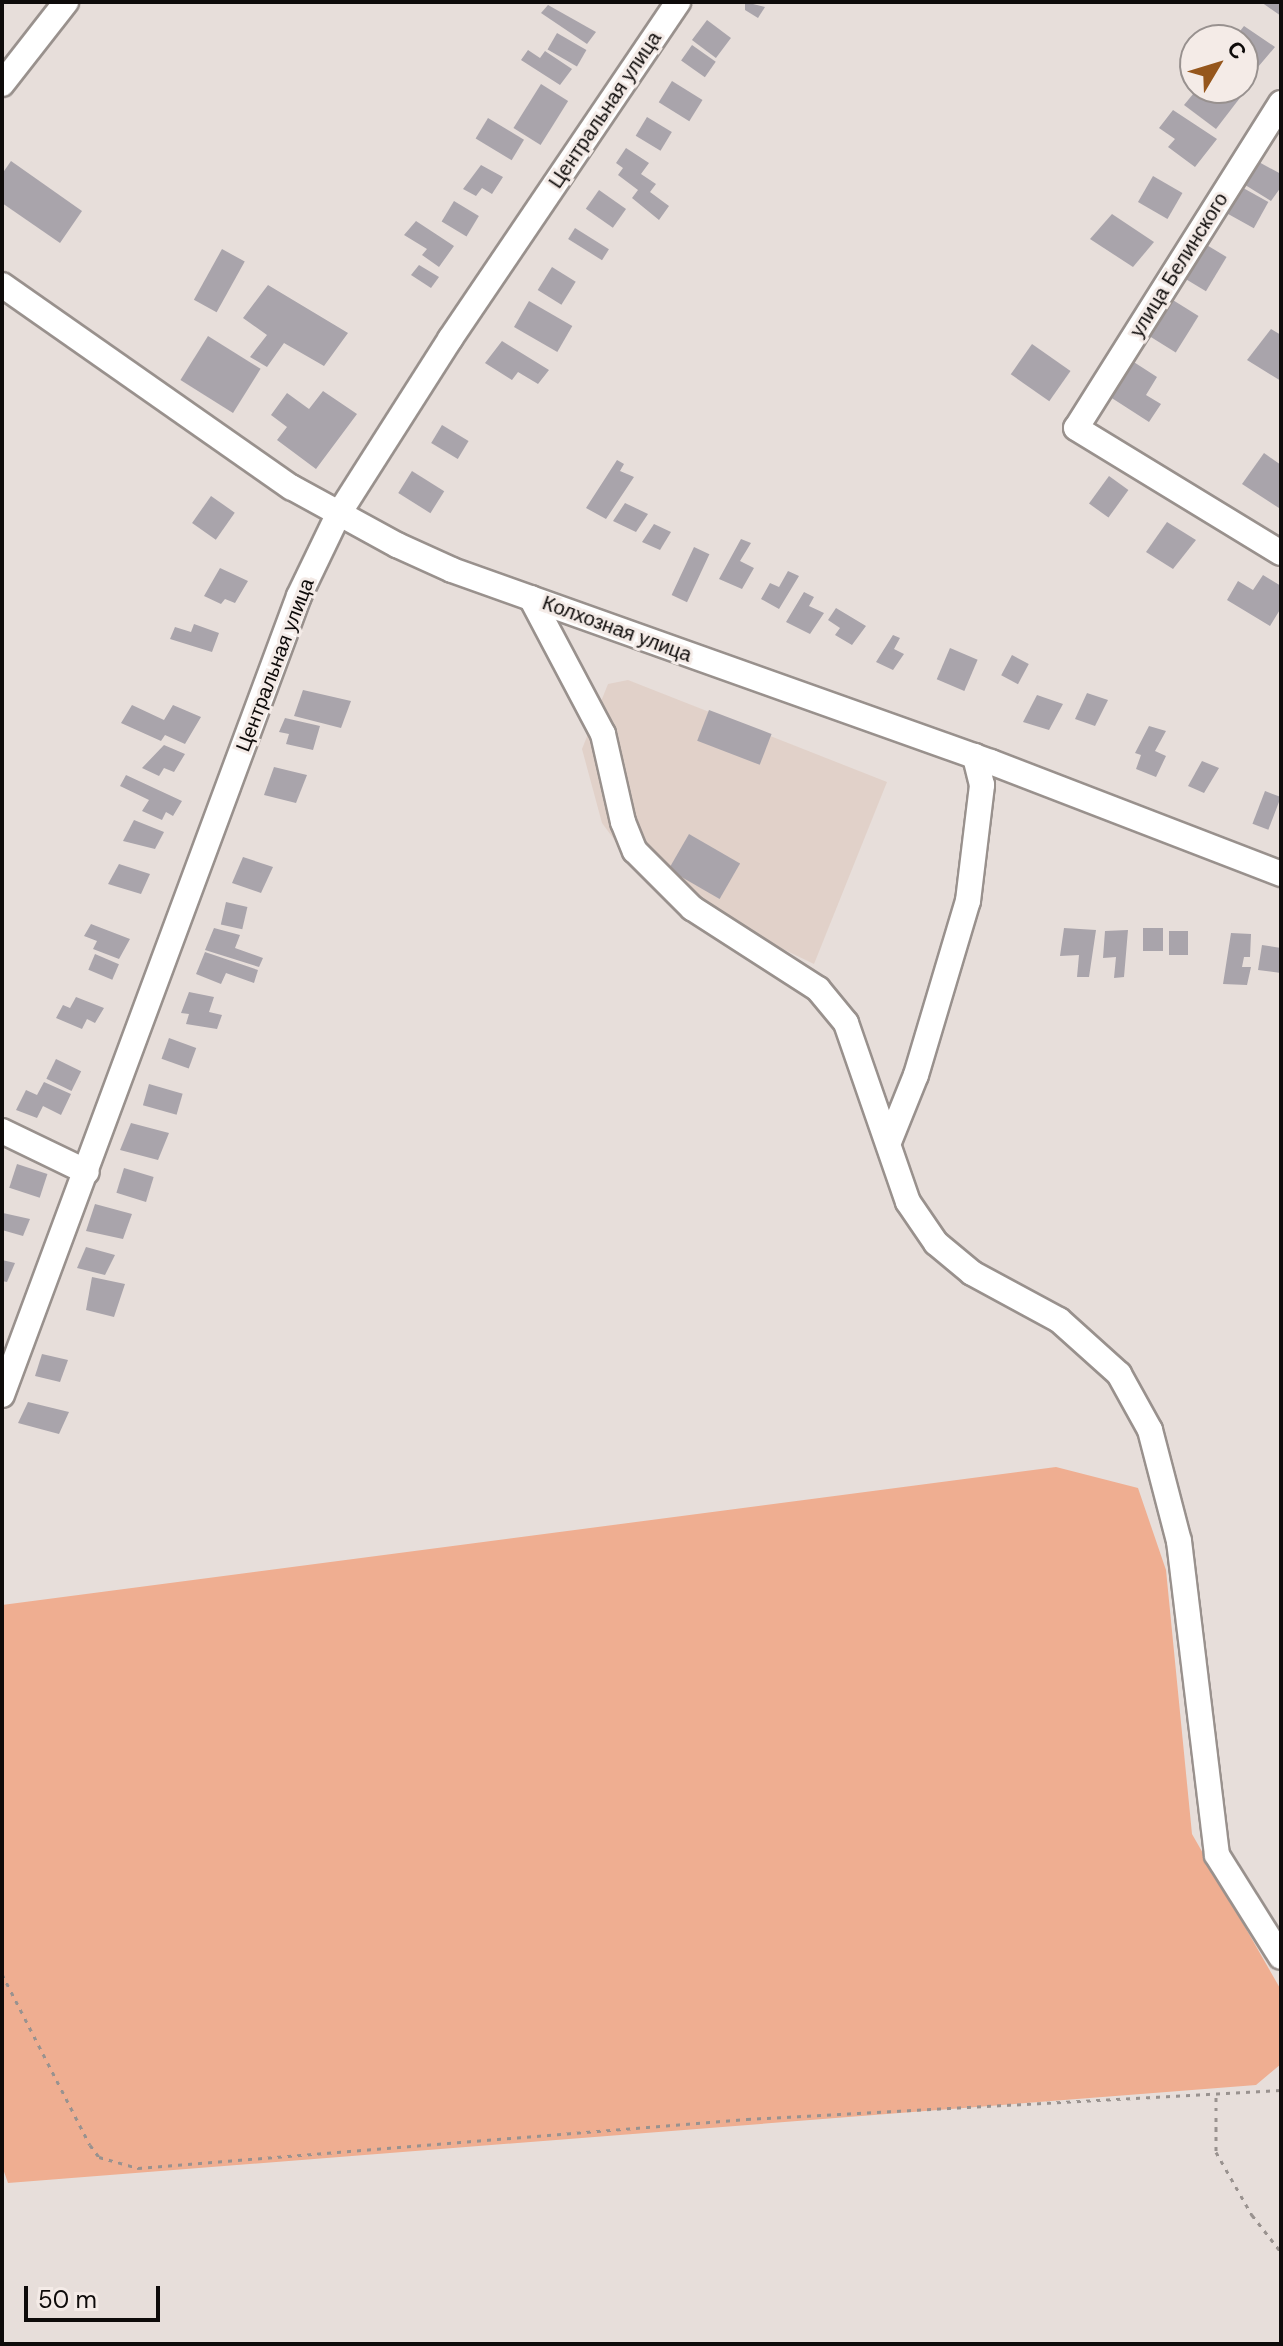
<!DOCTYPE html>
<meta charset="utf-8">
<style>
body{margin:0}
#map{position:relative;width:1283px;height:2346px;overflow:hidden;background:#e7deda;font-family:"DM Sans",sans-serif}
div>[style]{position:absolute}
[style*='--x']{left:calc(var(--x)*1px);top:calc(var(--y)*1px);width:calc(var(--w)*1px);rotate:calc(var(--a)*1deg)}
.built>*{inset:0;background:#e1d1c9}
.green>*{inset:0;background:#efae91}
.building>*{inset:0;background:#a9a4ab;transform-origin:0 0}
.path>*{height:3px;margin-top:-1.5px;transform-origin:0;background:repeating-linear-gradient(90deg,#99928f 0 4px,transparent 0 10px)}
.roads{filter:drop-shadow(2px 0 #99918d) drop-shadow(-2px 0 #99918d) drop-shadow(0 2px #99918d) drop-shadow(0 -2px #99918d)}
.minor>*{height:24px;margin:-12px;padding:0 12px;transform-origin:12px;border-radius:12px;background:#fff}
span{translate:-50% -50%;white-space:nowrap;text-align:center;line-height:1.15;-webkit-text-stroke:6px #f4ebe7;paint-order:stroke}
.street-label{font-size:20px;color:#0e0b0a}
.frame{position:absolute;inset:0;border:4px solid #0e0b0a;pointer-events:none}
.north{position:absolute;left:1179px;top:24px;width:80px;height:80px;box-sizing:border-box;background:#f4ebe7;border:2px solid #98918f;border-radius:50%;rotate:52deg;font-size:22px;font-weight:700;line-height:32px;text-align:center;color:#0e0b0a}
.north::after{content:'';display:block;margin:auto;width:28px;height:36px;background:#95561c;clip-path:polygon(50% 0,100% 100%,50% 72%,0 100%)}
.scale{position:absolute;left:24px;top:2286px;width:136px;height:36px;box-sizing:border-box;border:4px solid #0e0b0a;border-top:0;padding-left:10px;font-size:24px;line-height:28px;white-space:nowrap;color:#0e0b0a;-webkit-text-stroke:6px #f4ebe7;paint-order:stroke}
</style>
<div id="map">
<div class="built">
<i style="clip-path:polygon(628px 680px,887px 782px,814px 964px,647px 884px,602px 823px,582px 749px,608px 684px)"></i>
</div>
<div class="green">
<i style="clip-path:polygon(1056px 1467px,1138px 1488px,1166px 1570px,1192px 1834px,1281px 1990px,1281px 2064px,1256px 2085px,8px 2183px,2px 2166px,2px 1605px)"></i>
</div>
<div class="building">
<i style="clip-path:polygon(745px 2px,765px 7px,758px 18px,745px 10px)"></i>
<i style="clip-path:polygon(1261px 2px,1281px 2px,1281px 16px)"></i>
<i style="clip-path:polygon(548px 5px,596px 32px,587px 44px,541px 13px)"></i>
<i style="left:707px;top:20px;width:30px;height:25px;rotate:37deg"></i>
<i style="clip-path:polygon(1244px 26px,1275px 47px,1258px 67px,1243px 57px,1243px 40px,1233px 40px)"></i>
<i style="left:557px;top:33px;width:34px;height:19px;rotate:30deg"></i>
<i style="left:692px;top:45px;width:29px;height:19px;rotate:35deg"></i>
<i style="clip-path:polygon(528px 50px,540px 58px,545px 51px,572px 69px,560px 85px,521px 60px)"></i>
<i style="left:672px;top:81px;width:36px;height:25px;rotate:32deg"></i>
<i style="left:541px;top:84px;width:32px;height:52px;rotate:32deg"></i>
<i style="clip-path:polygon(1198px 88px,1243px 88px,1246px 90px,1216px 129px,1184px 105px)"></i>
<i style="clip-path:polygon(1173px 110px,1217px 139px,1195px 167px,1168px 147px,1175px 139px,1159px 128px)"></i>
<i style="left:647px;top:117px;width:29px;height:22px;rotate:31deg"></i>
<i style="left:488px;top:118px;width:42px;height:24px;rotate:31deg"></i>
<i style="clip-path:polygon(626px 148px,649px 163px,641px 174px,656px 184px,650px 192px,669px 206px,659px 220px,632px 198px,638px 190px,618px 175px,623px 168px,616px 163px)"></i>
<i style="clip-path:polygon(11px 161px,82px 211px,60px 243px,2px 203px,2px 174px)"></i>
<i style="clip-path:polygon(1257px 161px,1281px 174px,1281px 187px,1271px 201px,1242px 183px)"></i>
<i style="clip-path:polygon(481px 165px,503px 177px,492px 194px,482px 188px,476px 196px,463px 189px)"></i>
<i style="left:1153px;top:176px;width:34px;height:30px;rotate:30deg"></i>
<i style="left:1236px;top:184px;width:37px;height:30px;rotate:29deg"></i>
<i style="left:599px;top:190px;width:33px;height:23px;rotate:35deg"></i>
<i style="left:454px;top:201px;width:29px;height:24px;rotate:31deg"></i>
<i style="clip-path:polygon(1112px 214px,1154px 242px,1133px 267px,1090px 239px)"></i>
<i style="clip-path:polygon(416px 221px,454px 246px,439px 267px,422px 255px,427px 249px,404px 235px)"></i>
<i style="left:575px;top:228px;width:40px;height:13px;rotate:32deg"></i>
<i style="left:1200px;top:241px;width:31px;height:40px;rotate:31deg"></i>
<i style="left:222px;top:249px;width:26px;height:58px;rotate:29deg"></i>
<i style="clip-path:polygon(419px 265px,439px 277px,431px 288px,411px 275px)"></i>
<i style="left:552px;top:267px;width:28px;height:27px;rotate:32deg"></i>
<i style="clip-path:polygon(268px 285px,348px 333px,324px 366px,284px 343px,267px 367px,250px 357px,267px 335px,243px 318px)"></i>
<i style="left:1168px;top:297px;width:36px;height:43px;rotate:32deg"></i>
<i style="left:529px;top:301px;width:50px;height:30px;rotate:30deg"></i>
<i style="clip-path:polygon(1271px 329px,1281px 335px,1281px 381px,1247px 360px)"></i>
<i style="left:208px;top:336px;width:62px;height:52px;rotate:32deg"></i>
<i style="clip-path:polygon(502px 341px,549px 370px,538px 384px,518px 372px,512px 380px,485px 363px)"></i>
<i style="left:1032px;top:344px;width:47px;height:37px;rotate:35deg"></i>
<i style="clip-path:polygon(1126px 357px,1157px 377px,1146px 395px,1161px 404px,1149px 422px,1104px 393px)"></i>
<i style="clip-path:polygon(323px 391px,357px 414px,316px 469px,277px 440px,287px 427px,271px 415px,287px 393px,309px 409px)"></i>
<i style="left:442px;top:425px;width:31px;height:21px;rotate:31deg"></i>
<i style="clip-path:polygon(1264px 453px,1281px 465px,1279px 508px,1242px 484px)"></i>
<i style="clip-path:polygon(617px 460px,624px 464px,620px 471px,634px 477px,606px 519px,586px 508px)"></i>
<i style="left:412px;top:471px;width:38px;height:26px;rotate:32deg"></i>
<i style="left:1109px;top:476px;width:24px;height:34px;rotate:36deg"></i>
<i style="left:211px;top:496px;width:29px;height:33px;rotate:35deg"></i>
<i style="clip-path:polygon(625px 503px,648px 514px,636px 532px,613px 521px)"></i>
<i style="clip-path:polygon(1167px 522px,1196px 540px,1173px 569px,1146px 552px)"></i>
<i style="clip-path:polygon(654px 524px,671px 532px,660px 550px,642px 542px)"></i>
<i style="clip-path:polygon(741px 539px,751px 543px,740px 561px,754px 568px,742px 589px,719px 579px)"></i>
<i style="left:694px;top:547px;width:17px;height:53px;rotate:25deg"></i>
<i style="clip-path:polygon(220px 568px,248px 581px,235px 603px,225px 599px,221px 604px,204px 596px)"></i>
<i style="clip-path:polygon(788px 571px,799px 576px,779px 609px,761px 599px,770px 583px,779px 587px)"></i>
<i style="clip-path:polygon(1263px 575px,1281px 586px,1281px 608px,1270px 626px,1227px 600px,1238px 581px,1253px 590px)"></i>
<i style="clip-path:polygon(804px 592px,814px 597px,809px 606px,824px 613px,810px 634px,786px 622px)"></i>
<i style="clip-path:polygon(836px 608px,866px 626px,852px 645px,835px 635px,840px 628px,828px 620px)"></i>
<i style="clip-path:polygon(194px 624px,219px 633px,212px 652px,170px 639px,175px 627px,191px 632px)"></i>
<i style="clip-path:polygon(893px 635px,900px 638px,894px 649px,904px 654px,893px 670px,876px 662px)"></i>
<i style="left:950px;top:648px;width:30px;height:34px;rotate:23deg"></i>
<i style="left:1012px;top:655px;width:19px;height:23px;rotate:28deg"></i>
<i style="clip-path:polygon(303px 690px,351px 701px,341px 728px,294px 716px)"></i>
<i style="clip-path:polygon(1087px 693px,1108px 700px,1095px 726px,1075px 719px)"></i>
<i style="clip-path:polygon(1037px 695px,1063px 704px,1049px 730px,1023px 722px)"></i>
<i style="clip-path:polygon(132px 705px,164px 720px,173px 705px,201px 717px,185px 744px,165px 735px,161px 741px,121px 723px)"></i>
<i style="left:709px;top:710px;width:67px;height:33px;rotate:21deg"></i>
<i style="clip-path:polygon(285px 718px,320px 726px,313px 750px,286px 744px,289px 734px,279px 732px)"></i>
<i style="clip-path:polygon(1149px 726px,1166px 731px,1155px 751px,1166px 756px,1156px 777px,1136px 769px,1141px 755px,1135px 753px)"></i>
<i style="clip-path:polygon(164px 745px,185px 754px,174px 772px,164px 768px,159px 776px,142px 768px)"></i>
<i style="clip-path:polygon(1202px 761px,1219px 768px,1204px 793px,1188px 786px)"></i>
<i style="clip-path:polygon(274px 767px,307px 775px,296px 803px,264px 795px)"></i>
<i style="clip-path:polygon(126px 775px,182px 801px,173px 816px,166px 812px,162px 820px,142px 811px,149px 800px,120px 786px)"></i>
<i style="left:1265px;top:791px;width:17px;height:35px;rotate:21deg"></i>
<i style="clip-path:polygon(134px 820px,164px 832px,155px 849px,123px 841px)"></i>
<i style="left:689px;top:834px;width:59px;height:41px;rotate:30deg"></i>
<i style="clip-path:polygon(243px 857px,273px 867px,261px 893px,232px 883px)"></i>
<i style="clip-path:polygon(119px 864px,150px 874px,141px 894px,108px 884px)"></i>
<i style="left:226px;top:902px;width:22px;height:23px;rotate:13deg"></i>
<i style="clip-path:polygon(91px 924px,130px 939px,119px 959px,93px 949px,97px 941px,84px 936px)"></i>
<i style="clip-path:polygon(214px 928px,240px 935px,235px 948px,263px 958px,259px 967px,205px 950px)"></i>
<i style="clip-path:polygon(1064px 928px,1096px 930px,1089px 977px,1077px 977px,1079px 955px,1060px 956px)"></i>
<i style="left:1143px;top:928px;width:20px;height:23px"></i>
<i style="clip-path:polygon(1128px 930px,1124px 977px,1114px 978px,1116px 957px,1103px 958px,1105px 931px)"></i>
<i style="left:1169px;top:931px;width:19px;height:24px"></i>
<i style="clip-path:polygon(1231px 933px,1251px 934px,1250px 957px,1244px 957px,1242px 967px,1251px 967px,1247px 985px,1223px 984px)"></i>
<i style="clip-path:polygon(1262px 945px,1281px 948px,1281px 973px,1258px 970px)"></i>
<i style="clip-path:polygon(205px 952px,258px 970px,254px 983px,226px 973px,221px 984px,196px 974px)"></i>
<i style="left:95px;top:954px;width:26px;height:17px;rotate:23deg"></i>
<i style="clip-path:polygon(189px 992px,214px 997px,209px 1012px,222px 1015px,217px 1029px,186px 1024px,189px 1014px,181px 1013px)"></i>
<i style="clip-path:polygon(76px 997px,104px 1008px,95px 1023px,87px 1019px,82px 1029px,56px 1018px,63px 1005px,70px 1008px)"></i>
<i style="left:169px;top:1038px;width:29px;height:22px;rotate:20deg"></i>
<i style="left:56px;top:1059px;width:28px;height:22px;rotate:26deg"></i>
<i style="clip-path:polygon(44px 1082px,71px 1094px,61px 1115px,43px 1106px,37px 1118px,16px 1110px,26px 1090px,37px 1095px)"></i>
<i style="left:149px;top:1084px;width:35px;height:22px;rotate:16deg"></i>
<i style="clip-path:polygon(131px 1123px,169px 1133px,158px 1160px,120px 1150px)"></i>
<i style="left:17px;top:1164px;width:32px;height:25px;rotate:18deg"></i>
<i style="left:124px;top:1168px;width:31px;height:26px;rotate:17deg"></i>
<i style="clip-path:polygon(95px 1204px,132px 1214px,123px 1239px,86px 1231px)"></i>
<i style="clip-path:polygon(3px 1213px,30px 1219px,23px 1236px,2px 1230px)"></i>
<i style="clip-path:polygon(86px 1247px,115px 1255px,105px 1275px,77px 1268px)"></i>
<i style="clip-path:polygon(2px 1260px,15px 1263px,7px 1282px,2px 1281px)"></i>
<i style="clip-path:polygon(92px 1277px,125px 1284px,114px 1317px,86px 1310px)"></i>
<i style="clip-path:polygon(42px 1354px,68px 1360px,60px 1382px,35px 1376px)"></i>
<i style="clip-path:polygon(28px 1402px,69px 1412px,59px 1434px,18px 1423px)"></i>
</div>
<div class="path">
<i style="--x:2;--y:1974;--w:192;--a:62.8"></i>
<i style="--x:90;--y:2145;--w:15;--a:53"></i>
<i style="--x:99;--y:2157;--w:41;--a:15.8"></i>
<i style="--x:138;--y:2168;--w:611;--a:-4.6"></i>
<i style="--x:747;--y:2119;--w:535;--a:-3.11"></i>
<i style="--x:1216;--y:2097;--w:55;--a:90"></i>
<i style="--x:1216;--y:2152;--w:73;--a:60.3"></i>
<i style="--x:1252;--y:2215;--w:47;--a:51.9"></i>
</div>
<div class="roads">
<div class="minor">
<i style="--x:2;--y:84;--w:104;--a:-52"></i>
<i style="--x:1281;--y:103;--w:384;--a:122.2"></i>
<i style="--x:1076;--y:428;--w:240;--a:31.4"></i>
<i style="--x:2;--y:285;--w:353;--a:35"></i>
<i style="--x:291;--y:487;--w:121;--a:28.7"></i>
<i style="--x:397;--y:545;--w:60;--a:24.4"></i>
<i style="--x:452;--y:570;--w:572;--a:19.61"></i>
<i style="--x:991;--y:762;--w:311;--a:21.1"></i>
<i style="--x:531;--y:598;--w:154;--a:62.1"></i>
<i style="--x:603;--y:734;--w:90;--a:77.2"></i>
<i style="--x:623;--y:822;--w:31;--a:68"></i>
<i style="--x:635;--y:851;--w:81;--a:45"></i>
<i style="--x:692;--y:908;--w:150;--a:32.7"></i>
<i style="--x:818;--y:989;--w:44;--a:50.5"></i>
<i style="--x:846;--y:1023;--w:189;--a:70.9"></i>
<i style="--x:908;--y:1202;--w:50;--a:55.7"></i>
<i style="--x:936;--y:1243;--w:47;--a:39.8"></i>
<i style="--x:972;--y:1273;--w:99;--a:28.4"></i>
<i style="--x:1059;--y:1320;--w:81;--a:42"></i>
<i style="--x:1119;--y:1374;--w:64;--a:61"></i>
<i style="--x:1150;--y:1430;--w:115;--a:75.4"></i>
<i style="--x:1179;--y:1541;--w:316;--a:83.1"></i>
<i style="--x:1217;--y:1855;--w:120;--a:57.9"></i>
<i style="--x:2;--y:1131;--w:94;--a:25.8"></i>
<i style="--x:889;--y:1142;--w:72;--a:-68.1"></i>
<i style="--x:916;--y:1075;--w:182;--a:-73.4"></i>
<i style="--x:968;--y:901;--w:117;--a:-83.1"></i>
<i style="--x:982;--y:785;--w:30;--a:-104"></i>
<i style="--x:2;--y:1395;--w:852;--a:-69.61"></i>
<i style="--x:299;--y:596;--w:90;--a:-64.3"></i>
<i style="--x:338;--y:515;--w:209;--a:-57.5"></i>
<i style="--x:450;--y:339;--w:407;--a:-55.9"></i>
</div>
</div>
<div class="street-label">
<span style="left:605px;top:110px;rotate:-56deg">Центральная улица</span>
<span style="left:1179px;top:265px;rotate:-58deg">улица Белинского</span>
<span style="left:617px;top:629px;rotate:20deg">Колхозная улица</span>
<span style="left:275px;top:665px;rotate:-69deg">Центральная улица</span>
</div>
<div class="frame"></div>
<div class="north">С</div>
<div class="scale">50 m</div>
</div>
